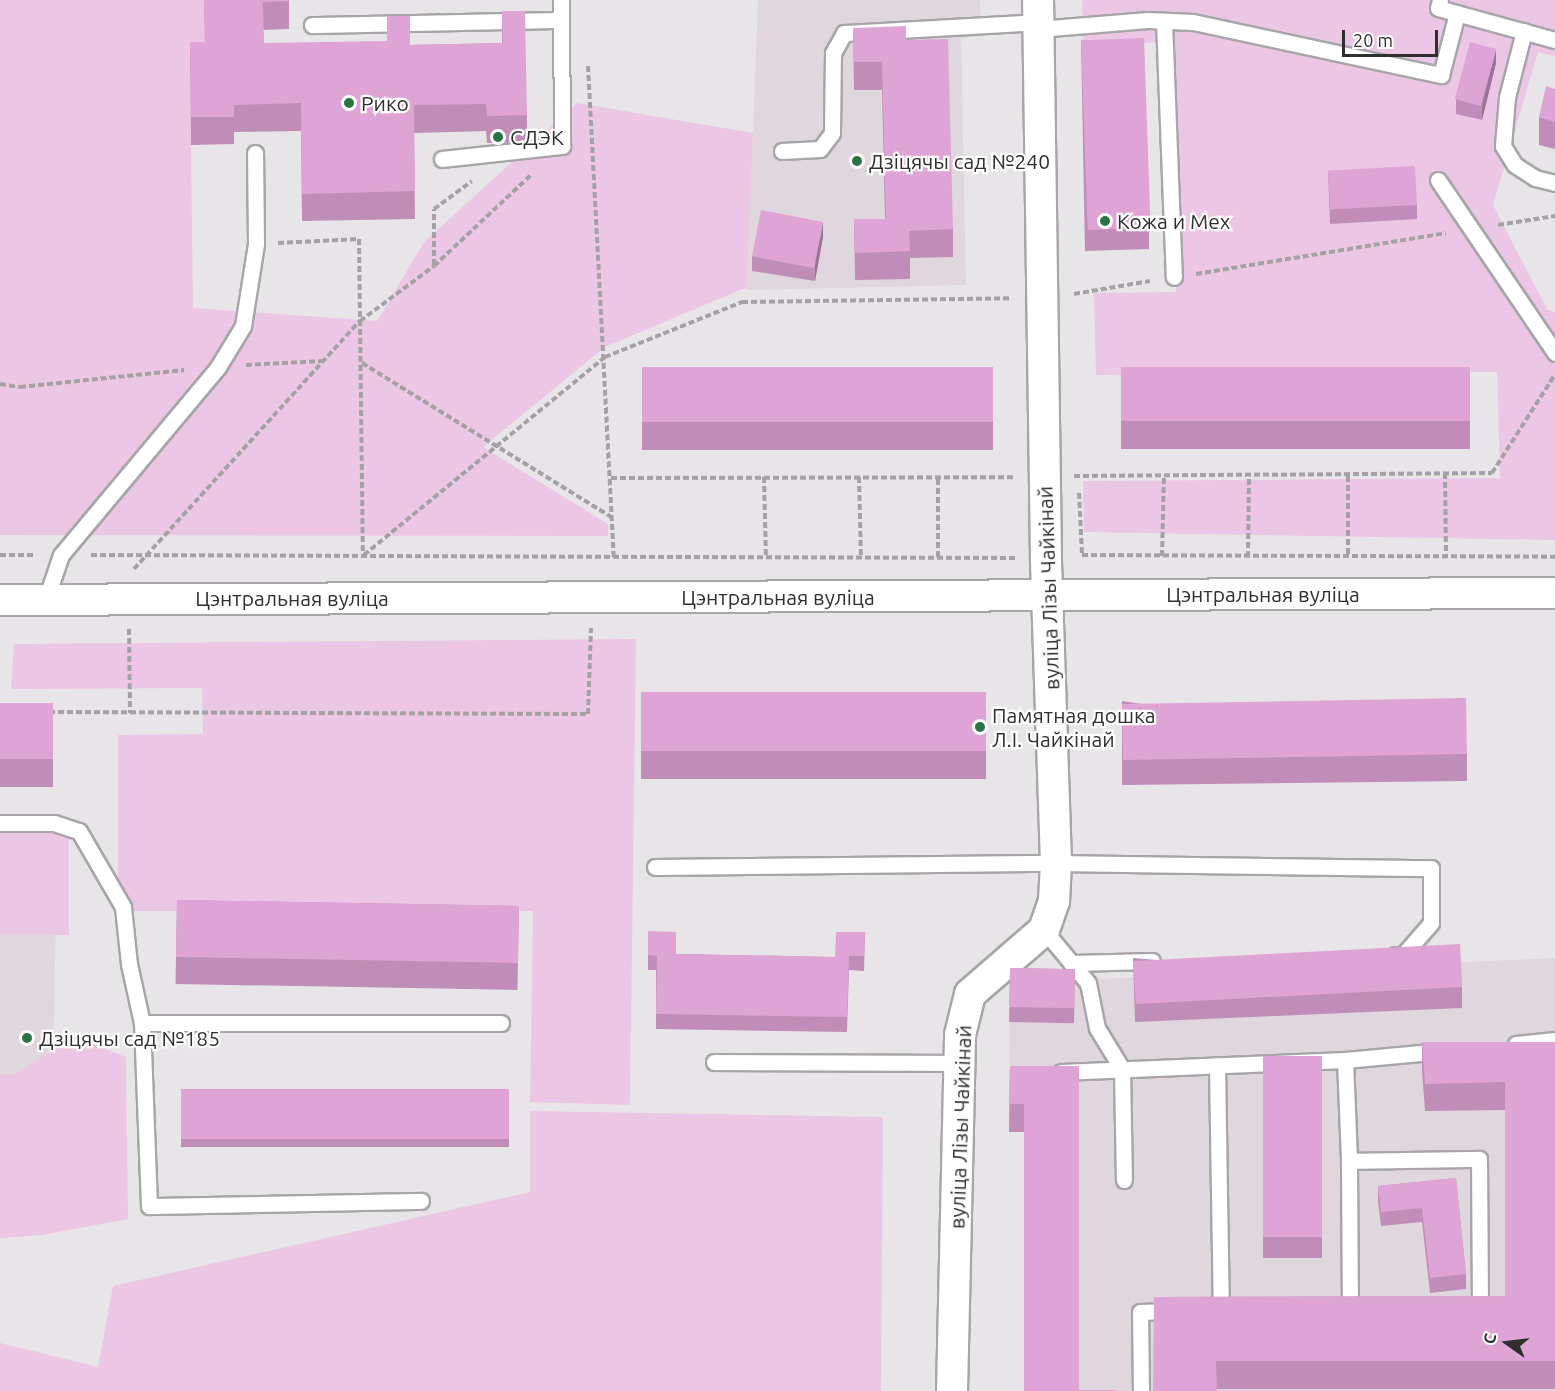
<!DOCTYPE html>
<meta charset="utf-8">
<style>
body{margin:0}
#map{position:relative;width:1555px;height:1391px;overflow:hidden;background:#e8e5e8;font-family:Ubuntu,sans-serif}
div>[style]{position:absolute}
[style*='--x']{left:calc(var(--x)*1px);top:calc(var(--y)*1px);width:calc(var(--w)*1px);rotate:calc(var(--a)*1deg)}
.built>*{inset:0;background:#e0d6de;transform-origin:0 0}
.green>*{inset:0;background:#ebc7e5;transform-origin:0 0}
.path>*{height:4px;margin-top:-2px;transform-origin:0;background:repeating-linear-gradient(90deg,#a3a1a3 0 6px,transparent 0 9px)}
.roads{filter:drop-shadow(2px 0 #a8a5a8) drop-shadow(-2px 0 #a8a5a8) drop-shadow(0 2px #a8a5a8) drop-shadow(0 -2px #a8a5a8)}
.service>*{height:15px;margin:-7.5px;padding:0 7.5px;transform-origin:7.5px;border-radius:7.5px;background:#fff}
.minor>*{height:30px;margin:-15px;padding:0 15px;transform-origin:15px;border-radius:15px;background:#fff}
.wall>*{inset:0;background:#bf8db7;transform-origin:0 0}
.shaded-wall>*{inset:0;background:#9b7395}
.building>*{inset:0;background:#dea4d5;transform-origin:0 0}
.dots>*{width:16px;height:16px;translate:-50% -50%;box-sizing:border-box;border:3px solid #fff;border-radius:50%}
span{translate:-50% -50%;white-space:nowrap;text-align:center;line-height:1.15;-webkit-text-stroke:4.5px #fff;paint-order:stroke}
.poi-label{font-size:21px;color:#302f2f}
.left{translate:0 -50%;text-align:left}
.street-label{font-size:21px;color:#302f2f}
.north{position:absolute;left:1477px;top:1313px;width:60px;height:60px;-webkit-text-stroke:4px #fff;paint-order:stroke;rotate:284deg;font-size:16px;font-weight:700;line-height:24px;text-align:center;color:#302f2f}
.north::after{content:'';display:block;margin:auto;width:21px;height:27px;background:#302f2f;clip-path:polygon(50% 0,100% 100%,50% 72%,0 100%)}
.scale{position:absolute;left:1342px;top:30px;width:96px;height:27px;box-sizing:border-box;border:3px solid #302f2f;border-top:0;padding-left:8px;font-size:18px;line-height:21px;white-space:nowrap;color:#302f2f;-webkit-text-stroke:4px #fff;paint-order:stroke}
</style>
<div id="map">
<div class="built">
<i style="clip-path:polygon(758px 0,980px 0,981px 36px,961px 38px,966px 285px,747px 290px)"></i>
<i style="left:56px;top:909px;width:258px;height:56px;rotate:91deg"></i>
<i style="clip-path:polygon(1555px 958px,1555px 1391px,1024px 1391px,1024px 1132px,1009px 1132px,1010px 983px)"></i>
</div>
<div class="green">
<i style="clip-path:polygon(0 0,205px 0,206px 68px,190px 70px,193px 308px,377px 321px,424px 242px,577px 103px,753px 133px,747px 287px,605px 347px,483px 447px,608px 524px,608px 536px,0 535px)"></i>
<i style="clip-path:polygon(1082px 0,1555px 0,1555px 56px,1538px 52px,1493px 205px,1547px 309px,1555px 312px,1555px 540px,1084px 532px,1083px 481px,1500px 478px,1497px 372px,1096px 375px,1094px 293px,1176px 292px,1165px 41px,1084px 50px)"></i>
<i style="clip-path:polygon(636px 639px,630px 1105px,530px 1102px,533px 911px,118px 911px,118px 735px,203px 734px,202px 688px,11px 689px,14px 644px)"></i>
<i style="left:0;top:833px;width:69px;height:102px"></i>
<i style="clip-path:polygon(73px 1036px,126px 1057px,128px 1219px,42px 1235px,0 1238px,0 1075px,15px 1075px)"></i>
<i style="clip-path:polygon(530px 1111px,883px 1117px,881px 1391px,0 1391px,0 1343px,98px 1367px,113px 1286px,530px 1192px)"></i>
</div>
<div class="path">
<i style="--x:588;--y:66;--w:492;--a:87"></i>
<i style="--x:1498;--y:225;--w:58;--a:-9"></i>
<i style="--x:278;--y:243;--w:81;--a:-2.8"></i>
<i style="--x:359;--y:239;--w:316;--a:89.3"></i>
<i style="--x:434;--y:265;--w:56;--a:-90"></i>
<i style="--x:434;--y:209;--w:47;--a:-36.4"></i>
<i style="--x:1196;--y:274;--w:253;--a:-9.3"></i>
<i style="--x:1074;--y:294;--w:77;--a:-9.7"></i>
<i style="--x:362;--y:363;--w:295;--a:31.7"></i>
<i style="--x:246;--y:365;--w:78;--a:-2.9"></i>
<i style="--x:0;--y:384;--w:20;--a:9"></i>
<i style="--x:20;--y:387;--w:165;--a:-5.9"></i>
<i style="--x:1445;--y:473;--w:82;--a:89.3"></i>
<i style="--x:1074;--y:476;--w:418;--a:-0.4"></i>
<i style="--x:1492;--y:473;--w:115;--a:-57.4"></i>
<i style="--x:764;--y:477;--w:80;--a:88.6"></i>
<i style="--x:859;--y:477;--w:80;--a:88.6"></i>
<i style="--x:611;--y:478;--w:404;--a:-0.1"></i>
<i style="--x:1079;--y:493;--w:62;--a:87.2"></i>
<i style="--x:1082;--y:555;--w:473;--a:0.2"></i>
<i style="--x:1348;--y:554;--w:80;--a:-90"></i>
<i style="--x:0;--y:555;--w:35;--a:0"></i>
<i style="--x:91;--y:555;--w:925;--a:0.19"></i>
<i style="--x:364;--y:555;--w:312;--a:-39.4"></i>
<i style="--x:605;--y:357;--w:148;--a:-21.9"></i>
<i style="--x:742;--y:302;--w:270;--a:-0.8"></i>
<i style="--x:1162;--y:556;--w:80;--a:-88.6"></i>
<i style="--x:938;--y:557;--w:80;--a:-90"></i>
<i style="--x:1248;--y:557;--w:82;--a:-89.3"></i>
<i style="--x:134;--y:569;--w:336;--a:-47.7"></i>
<i style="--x:360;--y:321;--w:92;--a:-36.6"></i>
<i style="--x:434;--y:266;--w:134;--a:-43.2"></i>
<i style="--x:129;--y:629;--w:84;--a:89.3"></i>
<i style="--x:49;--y:712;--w:539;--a:0.21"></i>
<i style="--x:588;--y:714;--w:86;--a:-88"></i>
</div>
<div class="roads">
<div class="service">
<i style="--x:1440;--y:0;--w:8;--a:104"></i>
<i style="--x:1438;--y:8;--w:121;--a:15.3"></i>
<i style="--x:1164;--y:21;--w:256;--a:87.8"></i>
<i style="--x:312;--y:25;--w:249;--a:-1.2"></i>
<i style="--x:1038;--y:29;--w:110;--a:-4.7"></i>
<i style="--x:1148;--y:20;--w:45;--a:2.5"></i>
<i style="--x:1193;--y:22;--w:254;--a:12.1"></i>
<i style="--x:1441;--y:75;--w:64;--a:-75.5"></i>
<i style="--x:1524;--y:31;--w:68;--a:104.4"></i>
<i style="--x:1507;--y:97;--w:49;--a:94.7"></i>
<i style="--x:1503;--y:146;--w:22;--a:58"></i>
<i style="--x:1515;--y:165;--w:24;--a:33"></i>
<i style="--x:1535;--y:178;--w:21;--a:14"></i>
<i style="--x:782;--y:151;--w:38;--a:-3"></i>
<i style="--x:820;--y:149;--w:20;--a:-53"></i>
<i style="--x:832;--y:133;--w:80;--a:-89.3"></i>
<i style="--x:833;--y:53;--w:23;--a:-61"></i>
<i style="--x:844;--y:33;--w:194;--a:-3.2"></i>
<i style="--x:442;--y:159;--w:121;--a:-6.2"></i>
<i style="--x:562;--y:146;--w:146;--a:-90.4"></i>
<i style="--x:1438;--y:180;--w:209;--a:55.9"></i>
<i style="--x:46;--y:599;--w:46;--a:-71.2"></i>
<i style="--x:61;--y:555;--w:245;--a:-50.1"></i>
<i style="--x:218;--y:367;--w:48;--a:-58.6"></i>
<i style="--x:243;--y:326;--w:83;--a:-81"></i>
<i style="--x:256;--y:244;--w:91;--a:-90.6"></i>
<i style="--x:0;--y:823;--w:54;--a:0"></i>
<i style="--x:54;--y:823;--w:26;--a:18"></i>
<i style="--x:79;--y:831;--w:88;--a:59.9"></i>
<i style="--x:123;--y:907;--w:57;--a:84"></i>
<i style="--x:129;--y:964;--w:60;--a:77.6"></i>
<i style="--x:142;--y:1023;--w:183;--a:87.8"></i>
<i style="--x:149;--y:1206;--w:272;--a:-1.1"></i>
<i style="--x:655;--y:867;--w:401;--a:-0.6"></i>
<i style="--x:1056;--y:863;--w:375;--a:0.8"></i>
<i style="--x:1431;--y:868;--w:55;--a:90"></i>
<i style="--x:1431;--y:923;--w:43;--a:131.2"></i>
<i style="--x:1403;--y:955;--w:8;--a:180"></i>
<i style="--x:1044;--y:930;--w:69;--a:50.3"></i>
<i style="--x:1088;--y:983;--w:46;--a:78.7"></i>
<i style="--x:1097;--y:1028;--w:48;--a:58.6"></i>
<i style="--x:1122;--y:1069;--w:111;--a:89"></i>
<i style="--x:1071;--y:963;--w:81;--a:-1.4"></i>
<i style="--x:142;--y:1023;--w:359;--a:0"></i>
<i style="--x:1516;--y:1044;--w:39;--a:-6"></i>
<i style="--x:1345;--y:1060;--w:101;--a:87.7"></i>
<i style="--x:714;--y:1062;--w:246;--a:0.2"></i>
<i style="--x:1217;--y:1065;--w:245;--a:89.1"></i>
<i style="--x:1061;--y:1072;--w:284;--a:-2.4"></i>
<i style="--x:1345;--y:1060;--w:97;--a:-5.3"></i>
<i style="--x:1479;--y:1159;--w:150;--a:89.6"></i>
<i style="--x:1480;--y:1309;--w:130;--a:179.6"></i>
<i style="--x:1350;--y:1310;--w:149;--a:-90.4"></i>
<i style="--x:1349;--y:1161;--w:130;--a:-0.9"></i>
<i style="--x:1141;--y:1391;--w:79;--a:-90.7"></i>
<i style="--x:1140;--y:1312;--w:35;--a:-2"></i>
</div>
<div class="minor">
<i style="--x:0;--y:600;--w:1555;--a:-0.26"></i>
<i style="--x:952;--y:1391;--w:356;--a:-88.7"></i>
<i style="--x:960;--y:1035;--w:42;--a:-76.3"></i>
<i style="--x:970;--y:994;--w:98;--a:-40.9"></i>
<i style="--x:1044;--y:930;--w:31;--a:-71"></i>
<i style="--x:1054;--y:901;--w:38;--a:-87"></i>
<i style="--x:1056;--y:863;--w:306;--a:-91.9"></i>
<i style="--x:1046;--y:557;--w:557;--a:-90.82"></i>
</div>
</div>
<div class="wall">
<i style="clip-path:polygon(204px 0,289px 0,289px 29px,263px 30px,264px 43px,410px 45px,502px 43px,502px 11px,527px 115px,527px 142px,487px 143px,486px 131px,414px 133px,415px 219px,302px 221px,301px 131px,234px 132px,234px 144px,191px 145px,190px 42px,205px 42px)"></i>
<i style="clip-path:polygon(853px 28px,906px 40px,953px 229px,953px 257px,910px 258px,910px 279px,855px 280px,854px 219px,885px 219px,882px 90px,854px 90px)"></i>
<i style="clip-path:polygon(1081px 39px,1149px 228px,1149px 249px,1085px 251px)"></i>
<i style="clip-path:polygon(1496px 63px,1482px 120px,1456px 114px,1456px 99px)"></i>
<i style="clip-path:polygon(1555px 89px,1555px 149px,1539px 145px,1539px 117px)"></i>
<i style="clip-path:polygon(1328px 171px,1417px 205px,1417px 219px,1330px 224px)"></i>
<i style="clip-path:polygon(823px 237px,815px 281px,752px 271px,752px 256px)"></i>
<i style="left:993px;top:367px;width:83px;height:351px;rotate:90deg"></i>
<i style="left:1470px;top:367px;width:82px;height:349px;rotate:90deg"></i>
<i style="left:986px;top:692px;width:87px;height:345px;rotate:90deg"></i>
<i style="clip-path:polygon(1122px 701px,1467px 754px,1467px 781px,1122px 785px)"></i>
<i style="left:0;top:703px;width:53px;height:84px"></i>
<i style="left:177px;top:900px;width:342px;height:84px;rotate:1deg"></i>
<i style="clip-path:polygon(648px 931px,676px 954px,835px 957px,865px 932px,864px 971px,849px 970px,847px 1032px,656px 1029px,656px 970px,648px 970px)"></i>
<i style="clip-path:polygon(1133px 958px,1462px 987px,1462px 1008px,1135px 1022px)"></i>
<i style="left:1010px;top:968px;width:65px;height:54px;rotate:1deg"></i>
<i style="clip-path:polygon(1422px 1042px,1555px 1042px,1555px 1389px,1217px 1389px,1154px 1297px,1505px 1296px,1505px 1110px,1425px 1111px,1422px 1070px)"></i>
<i style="left:1263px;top:1056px;width:59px;height:202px"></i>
<i style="clip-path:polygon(1010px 1066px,1079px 1066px,1079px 1390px,1024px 1391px,1024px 1132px,1009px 1132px)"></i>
<i style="left:181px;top:1089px;width:328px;height:58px"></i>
<i style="clip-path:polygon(1456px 1178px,1466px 1274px,1466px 1289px,1430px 1293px,1422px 1222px,1381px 1226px,1378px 1201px,1378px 1186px)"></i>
</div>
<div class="shaded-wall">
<i style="clip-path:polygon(1496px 49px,1496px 63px,1482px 120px,1482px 106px)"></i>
<i style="clip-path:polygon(823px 222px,823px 237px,815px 281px,815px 266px)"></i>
</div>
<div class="building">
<i style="clip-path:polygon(204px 0,289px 0,289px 1px,263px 2px,264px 43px,387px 41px,387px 16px,410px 16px,410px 45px,503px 43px,502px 11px,525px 11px,527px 115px,487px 116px,486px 104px,414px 105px,415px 191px,302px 194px,301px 103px,234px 105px,234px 117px,191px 117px,190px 42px,205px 42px)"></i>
<i style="clip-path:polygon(906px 26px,906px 40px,948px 39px,953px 229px,909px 231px,910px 251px,855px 253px,854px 219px,886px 219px,882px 62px,854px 62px,853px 28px)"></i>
<i style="left:1144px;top:38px;width:190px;height:63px;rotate:88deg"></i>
<i style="left:1470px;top:42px;width:27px;height:59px;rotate:15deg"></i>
<i style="clip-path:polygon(1546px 86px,1555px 89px,1555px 122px,1539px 117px)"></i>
<i style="left:1415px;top:166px;width:39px;height:87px;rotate:87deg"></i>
<i style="left:761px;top:210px;width:63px;height:47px;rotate:11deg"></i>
<i style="left:993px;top:367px;width:55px;height:351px;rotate:90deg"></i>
<i style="left:1470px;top:367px;width:54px;height:349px;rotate:90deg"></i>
<i style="left:986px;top:692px;width:59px;height:345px;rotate:90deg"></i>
<i style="left:1466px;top:698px;width:56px;height:344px;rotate:89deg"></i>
<i style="left:0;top:703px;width:53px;height:56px"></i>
<i style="left:177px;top:900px;width:342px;height:57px;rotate:1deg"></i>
<i style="clip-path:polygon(648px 931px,676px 932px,676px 954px,835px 957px,836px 932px,865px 932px,864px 956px,849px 956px,847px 1017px,656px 1014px,657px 956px,648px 955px)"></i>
<i style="left:1460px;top:944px;width:43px;height:327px;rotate:87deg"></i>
<i style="left:1010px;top:968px;width:65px;height:39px;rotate:1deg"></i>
<i style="clip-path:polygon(1422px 1042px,1555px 1042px,1555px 1361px,1216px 1361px,1217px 1391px,1153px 1391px,1154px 1297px,1505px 1296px,1505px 1082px,1425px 1084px)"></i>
<i style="left:1263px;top:1056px;width:59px;height:181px"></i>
<i style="clip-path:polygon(1010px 1066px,1079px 1066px,1079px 1390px,1115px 1390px,1115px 1391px,1024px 1391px,1024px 1104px,1009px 1104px)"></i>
<i style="left:181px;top:1089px;width:328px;height:50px"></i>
<i style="clip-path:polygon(1456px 1178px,1466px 1274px,1430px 1278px,1422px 1208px,1381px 1212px,1378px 1186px)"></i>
</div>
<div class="dots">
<i style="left:349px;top:103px;background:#297442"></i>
<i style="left:498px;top:137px;background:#297442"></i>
<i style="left:857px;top:161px;background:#297442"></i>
<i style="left:1105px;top:221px;background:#297442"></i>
<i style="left:980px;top:727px;background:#297442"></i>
<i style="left:27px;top:1038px;background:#297442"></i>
</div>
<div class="poi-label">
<span class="left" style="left:361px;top:103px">Рико</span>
<span class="left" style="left:510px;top:137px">СДЭК</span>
<span class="left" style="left:869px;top:161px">Дзіцячы сад №240</span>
<span class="left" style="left:1117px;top:221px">Кожа и Мех</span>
<span class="left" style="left:992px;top:727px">Памятная дошка<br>Л.І. Чайкінай</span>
<span class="left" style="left:39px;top:1038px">Дзіцячы сад №185</span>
</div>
<div class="street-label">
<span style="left:1048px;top:588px;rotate:-92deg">вуліца Лізы Чайкінай</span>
<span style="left:1263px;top:594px">Цэнтральная вуліца</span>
<span style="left:778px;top:597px">Цэнтральная вуліца</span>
<span style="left:292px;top:598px">Цэнтральная вуліца</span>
<span style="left:960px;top:1127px;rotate:-88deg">вуліца Лізы Чайкінай</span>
</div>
<div class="north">С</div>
<div class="scale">20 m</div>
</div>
